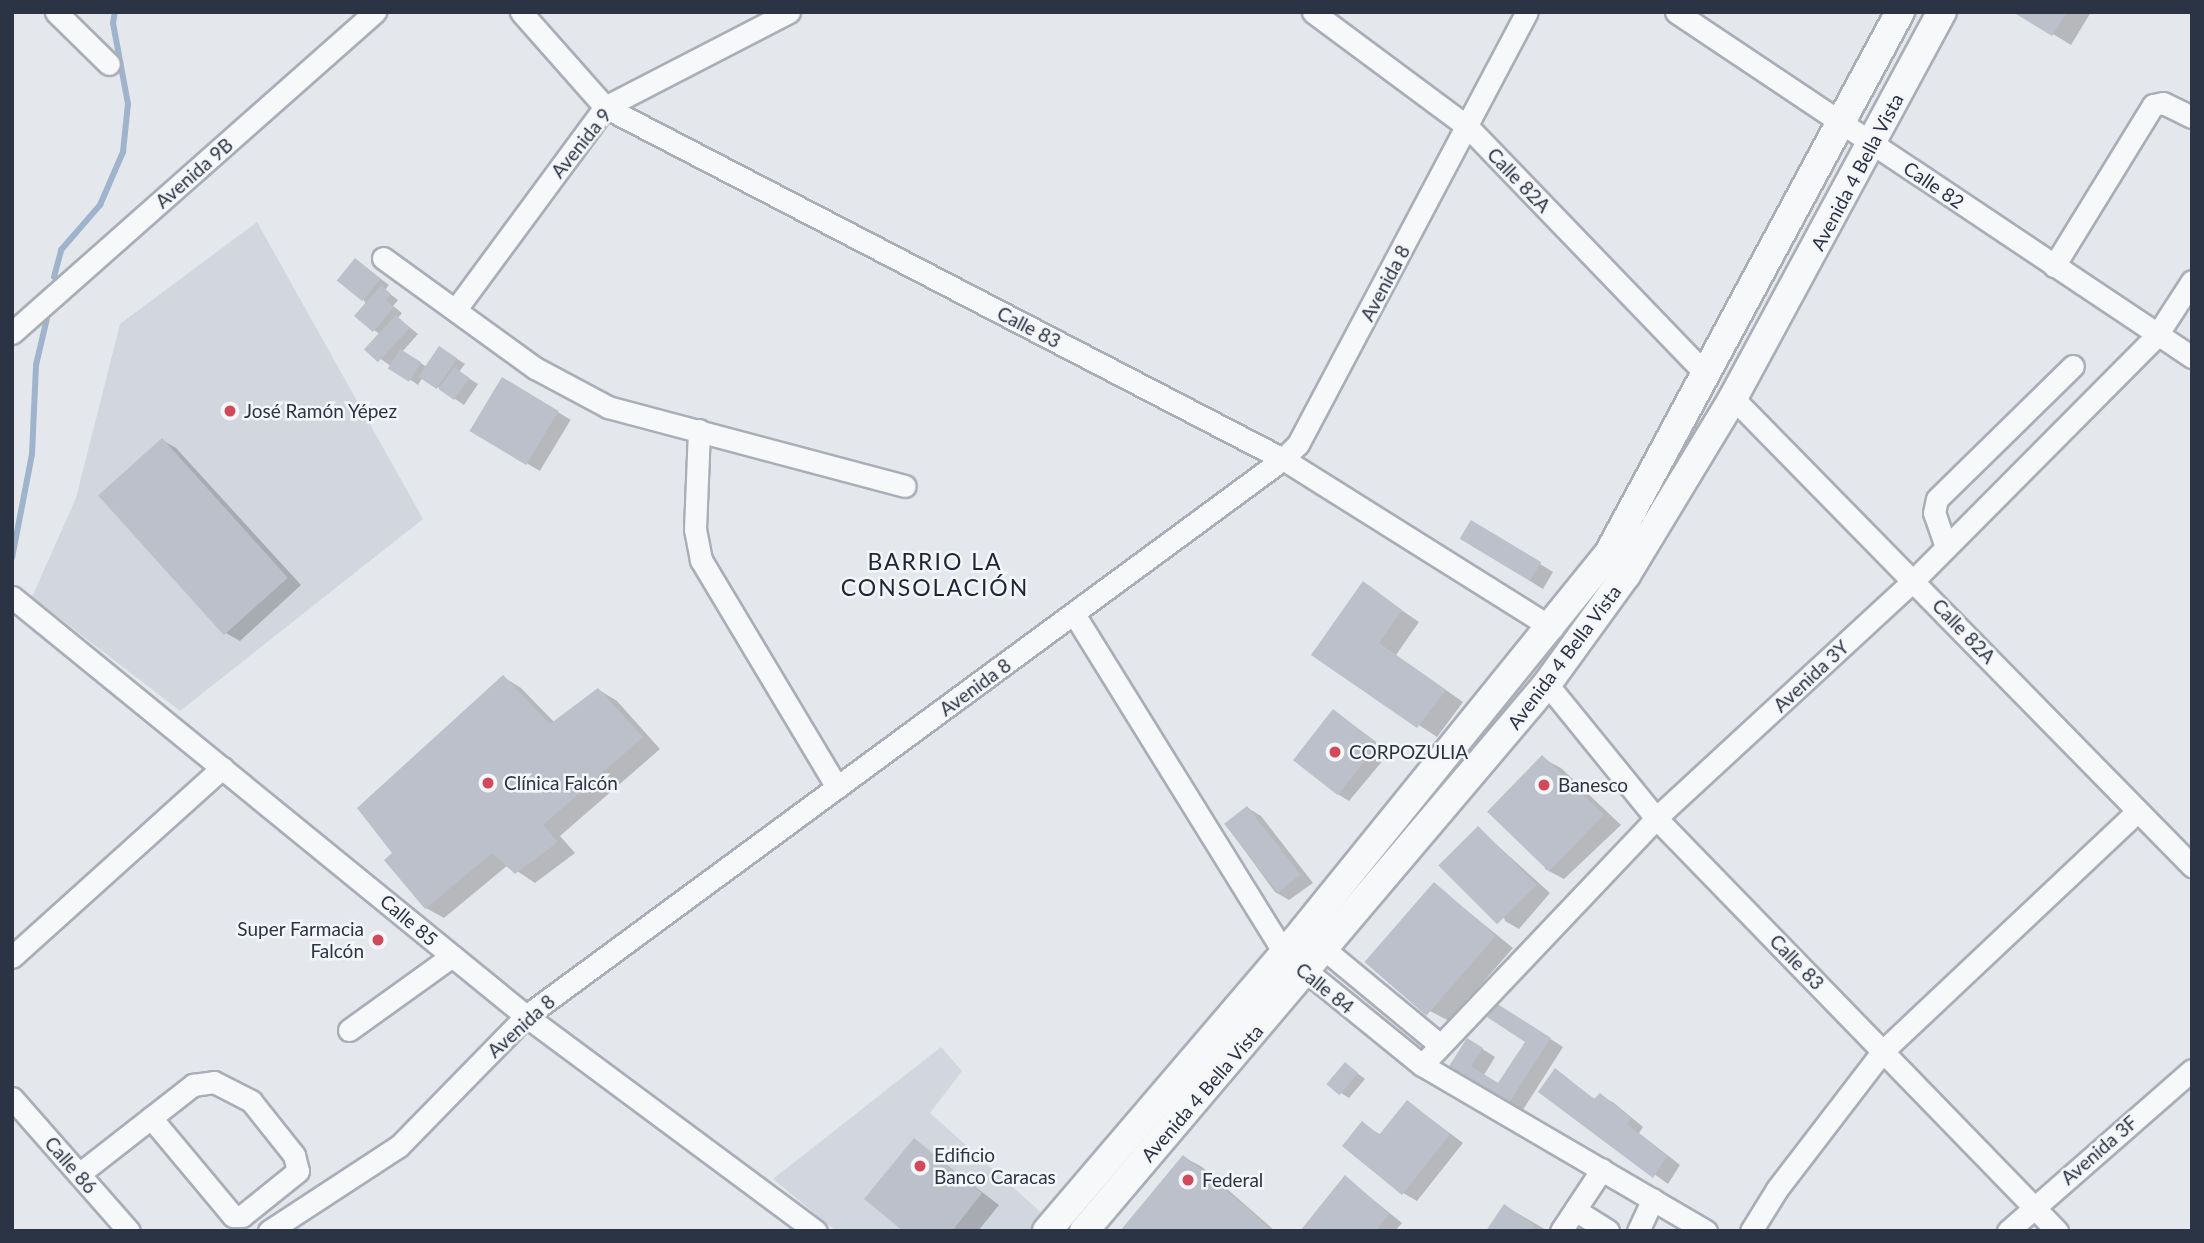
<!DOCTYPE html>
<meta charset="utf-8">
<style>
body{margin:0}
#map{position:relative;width:2204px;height:1243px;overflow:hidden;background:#e4e7ec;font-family:Lato,sans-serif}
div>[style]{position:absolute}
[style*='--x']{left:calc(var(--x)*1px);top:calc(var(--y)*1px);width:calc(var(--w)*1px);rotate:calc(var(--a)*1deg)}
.built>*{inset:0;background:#d2d6de}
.shadow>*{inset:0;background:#0003;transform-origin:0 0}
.stream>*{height:6px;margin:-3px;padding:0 3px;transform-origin:3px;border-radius:3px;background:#9fb4cc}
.building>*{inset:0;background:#bbc0ca;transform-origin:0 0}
.roads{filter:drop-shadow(2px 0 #a9aeb7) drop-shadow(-2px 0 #a9aeb7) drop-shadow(0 2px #a9aeb7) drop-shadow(0 -2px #a9aeb7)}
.minor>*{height:21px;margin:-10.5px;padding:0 10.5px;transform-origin:10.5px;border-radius:10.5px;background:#f7f8fa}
.tertiary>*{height:28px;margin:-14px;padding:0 14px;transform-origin:14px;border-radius:14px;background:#f7f8fa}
.dots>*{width:19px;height:19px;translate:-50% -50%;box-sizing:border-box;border:4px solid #f4f6f9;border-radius:50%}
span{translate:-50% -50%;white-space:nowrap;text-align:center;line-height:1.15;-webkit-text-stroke:5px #f4f6f9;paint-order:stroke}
.street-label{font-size:19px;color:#2b3445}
.poi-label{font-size:19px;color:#2b3445}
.left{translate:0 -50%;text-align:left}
.right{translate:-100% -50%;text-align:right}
.quarter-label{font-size:23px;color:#1d2536;letter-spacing:2px}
.frame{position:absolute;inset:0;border:14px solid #2b3445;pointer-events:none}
</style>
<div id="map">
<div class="built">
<i style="clip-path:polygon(257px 222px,423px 519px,180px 711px,32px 597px,76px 498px,120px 324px)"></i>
<i style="clip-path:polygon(941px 1047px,962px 1071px,930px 1113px,1044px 1215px,1030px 1231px,836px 1231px,773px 1179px)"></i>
</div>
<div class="shadow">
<i style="clip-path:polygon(2017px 12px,2091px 12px,2071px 45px)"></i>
<i style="clip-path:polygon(364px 266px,389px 285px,385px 290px,398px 300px,393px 306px,402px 313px,398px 318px,418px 334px,402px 352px,427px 367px,448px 353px,465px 364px,459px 372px,478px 384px,464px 405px,423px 377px,418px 385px,368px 350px,381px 335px,374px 330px,364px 300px)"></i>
<i style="left:503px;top:379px;width:79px;height:60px;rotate:31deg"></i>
<i style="clip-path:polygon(162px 440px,176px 448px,301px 585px,240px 641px,226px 633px)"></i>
<i style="clip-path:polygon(1472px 522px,1553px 572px,1543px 589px,1530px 581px)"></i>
<i style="clip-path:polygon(1363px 584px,1419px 622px,1396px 655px,1463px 702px,1437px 737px,1313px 655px)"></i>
<i style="clip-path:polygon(503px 677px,521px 688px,555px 723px,599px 690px,617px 701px,660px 749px,560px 836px,575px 853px,535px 883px,508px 865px,444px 918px,426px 908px,394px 853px)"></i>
<i style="clip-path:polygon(1334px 711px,1390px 752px,1349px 801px,1336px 793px)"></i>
<i style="clip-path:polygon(1542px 758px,1561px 768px,1621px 825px,1564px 879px,1545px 869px)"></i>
<i style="clip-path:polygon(1248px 808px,1261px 816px,1313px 883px,1289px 900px,1275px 892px,1226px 825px)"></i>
<i style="clip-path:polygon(1478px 828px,1550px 893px,1519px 929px,1505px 921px)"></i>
<i style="clip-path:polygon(1434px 884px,1513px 948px,1449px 1021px,1430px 1011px)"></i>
<i style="clip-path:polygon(1510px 1013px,1563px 1047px,1519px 1116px,1448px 1071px,1481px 1048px,1495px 1057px,1484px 1075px,1499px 1084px,1527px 1041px)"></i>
<i style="clip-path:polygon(1345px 1064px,1365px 1079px,1349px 1098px,1341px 1093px)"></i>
<i style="clip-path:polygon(1555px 1071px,1596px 1100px,1600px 1095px,1614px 1103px,1643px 1127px,1639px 1133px,1680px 1165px,1668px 1184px,1541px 1092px)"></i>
<i style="clip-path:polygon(1408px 1102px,1463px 1143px,1417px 1201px,1403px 1193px,1362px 1123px,1381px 1135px)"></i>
<i style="clip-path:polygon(914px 1140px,999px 1205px,978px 1231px,905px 1231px)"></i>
<i style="clip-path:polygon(1184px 1157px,1202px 1167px,1275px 1231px,1122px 1231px)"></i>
<i style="clip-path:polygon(1345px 1177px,1402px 1223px,1395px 1231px,1303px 1231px)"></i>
<i style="clip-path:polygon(1505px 1206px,1548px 1231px,1488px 1231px)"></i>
</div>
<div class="stream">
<i style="--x:54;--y:277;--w:28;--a:-75"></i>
<i style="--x:61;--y:250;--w:60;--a:-49.1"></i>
<i style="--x:100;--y:205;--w:58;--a:-66.5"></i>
<i style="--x:123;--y:152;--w:48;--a:-84.1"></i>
<i style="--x:128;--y:104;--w:82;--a:-100.5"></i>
<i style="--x:113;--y:23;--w:11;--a:-80"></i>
<i style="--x:12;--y:558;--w:106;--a:-79.1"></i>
<i style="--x:32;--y:454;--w:89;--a:-87.4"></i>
<i style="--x:36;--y:365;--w:48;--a:-76.8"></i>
</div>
<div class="building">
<i style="clip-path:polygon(2013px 12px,2067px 12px,2052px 36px)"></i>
<i style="left:355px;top:258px;width:33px;height:29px;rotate:39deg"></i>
<i style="clip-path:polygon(381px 285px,391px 294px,386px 300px,394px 307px,373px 332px,354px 316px)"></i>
<i style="left:396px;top:315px;width:19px;height:47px;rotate:43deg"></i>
<i style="left:439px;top:346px;width:22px;height:37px;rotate:34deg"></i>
<i style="left:400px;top:349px;width:25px;height:23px;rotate:32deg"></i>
<i style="left:454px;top:367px;width:19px;height:27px;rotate:35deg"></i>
<i style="left:502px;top:377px;width:66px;height:63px;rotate:31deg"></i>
<i style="left:162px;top:438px;width:188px;height:86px;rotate:48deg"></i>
<i style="left:1471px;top:520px;width:82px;height:22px;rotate:31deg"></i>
<i style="clip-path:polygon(1363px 581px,1402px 610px,1379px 643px,1446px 690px,1417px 728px,1311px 655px)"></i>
<i style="clip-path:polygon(503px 675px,550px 724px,598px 688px,643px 737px,543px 825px,558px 842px,515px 874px,492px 853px,425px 909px,384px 860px,392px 853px,357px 808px)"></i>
<i style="left:1333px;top:709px;width:57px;height:65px;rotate:38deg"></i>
<i style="left:1542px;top:755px;width:86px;height:79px;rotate:44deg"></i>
<i style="left:1247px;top:806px;width:87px;height:29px;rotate:52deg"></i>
<i style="left:1478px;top:826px;width:83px;height:56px;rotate:45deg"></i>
<i style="left:1434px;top:882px;width:82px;height:106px;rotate:41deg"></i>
<i style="clip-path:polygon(1496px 1003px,1551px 1038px,1504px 1110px,1446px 1071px,1467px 1038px,1483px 1048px,1471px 1066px,1498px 1083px,1525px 1042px,1487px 1017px)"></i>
<i style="left:1345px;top:1062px;width:17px;height:29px;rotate:40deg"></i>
<i style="clip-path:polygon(1555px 1068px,1594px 1099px,1600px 1093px,1631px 1118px,1627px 1124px,1667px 1156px,1653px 1178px,1538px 1092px)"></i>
<i style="clip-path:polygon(1407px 1100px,1450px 1134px,1402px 1195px,1342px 1146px,1362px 1121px,1379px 1135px)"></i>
<i style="clip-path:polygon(914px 1138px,982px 1193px,952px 1231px,903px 1231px,864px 1199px)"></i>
<i style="clip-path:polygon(1183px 1155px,1245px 1206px,1272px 1231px,1120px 1231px)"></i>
<i style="clip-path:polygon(1345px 1175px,1389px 1214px,1376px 1231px,1300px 1231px)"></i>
<i style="clip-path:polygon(1504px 1204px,1534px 1225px,1531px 1231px,1486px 1231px)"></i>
</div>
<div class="roads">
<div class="minor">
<i style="--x:56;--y:12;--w:74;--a:44.5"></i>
<i style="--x:521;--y:12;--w:127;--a:48.5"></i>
<i style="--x:605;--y:107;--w:764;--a:27.44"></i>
<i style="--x:1283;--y:459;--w:318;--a:32.1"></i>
<i style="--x:1313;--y:12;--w:194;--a:36.6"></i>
<i style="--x:1469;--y:128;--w:339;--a:46.1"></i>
<i style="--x:1676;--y:12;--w:621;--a:33.77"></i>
<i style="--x:383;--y:258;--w:188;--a:35.9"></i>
<i style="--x:535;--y:368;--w:83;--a:28.1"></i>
<i style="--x:608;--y:407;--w:307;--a:14.9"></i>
<i style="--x:2054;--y:266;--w:189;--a:-58.4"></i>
<i style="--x:2153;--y:105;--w:10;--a:-11"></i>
<i style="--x:2163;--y:103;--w:32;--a:26"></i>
<i style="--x:456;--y:309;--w:251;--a:-53.6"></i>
<i style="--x:605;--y:107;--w:207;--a:-27.3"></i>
<i style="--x:12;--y:333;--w:485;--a:-41.5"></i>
<i style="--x:1733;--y:398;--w:656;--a:45.56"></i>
<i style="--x:699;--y:430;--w:99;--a:92.3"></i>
<i style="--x:695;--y:529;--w:32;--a:79"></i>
<i style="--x:701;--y:560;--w:265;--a:59.1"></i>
<i style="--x:1946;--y:547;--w:36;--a:-109"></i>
<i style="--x:1934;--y:513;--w:14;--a:-78"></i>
<i style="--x:1937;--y:499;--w:190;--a:-44.4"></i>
<i style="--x:12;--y:597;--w:663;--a:39.19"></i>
<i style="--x:526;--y:1016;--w:361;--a:36.6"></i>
<i style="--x:1074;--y:614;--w:399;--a:58.2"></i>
<i style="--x:1284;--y:953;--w:178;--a:39.1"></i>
<i style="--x:1422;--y:1065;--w:329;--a:30.3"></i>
<i style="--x:1547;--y:684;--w:173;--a:50.9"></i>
<i style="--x:1656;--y:818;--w:576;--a:45.84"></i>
<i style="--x:1312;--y:939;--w:166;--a:39.6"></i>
<i style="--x:12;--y:957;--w:283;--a:-42"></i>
<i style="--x:349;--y:1030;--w:127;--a:-35.7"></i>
<i style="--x:1422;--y:1065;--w:340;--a:-46.5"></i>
<i style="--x:1656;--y:818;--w:351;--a:-42.7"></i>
<i style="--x:1914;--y:580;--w:345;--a:-45.2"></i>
<i style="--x:2157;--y:335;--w:64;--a:-57.1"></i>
<i style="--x:12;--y:1098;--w:177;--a:48.7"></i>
<i style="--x:79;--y:1174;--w:145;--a:-38"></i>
<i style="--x:193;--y:1085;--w:21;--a:-8"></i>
<i style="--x:214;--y:1082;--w:42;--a:27.2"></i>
<i style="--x:251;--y:1101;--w:69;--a:51.5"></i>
<i style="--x:294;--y:1155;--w:16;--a:76"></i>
<i style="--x:298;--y:1171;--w:72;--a:141.2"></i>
<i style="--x:242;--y:1216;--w:9;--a:180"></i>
<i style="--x:233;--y:1216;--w:128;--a:-129.9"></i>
<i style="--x:1575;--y:1210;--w:39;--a:32"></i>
<i style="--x:269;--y:1231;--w:155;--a:-33.2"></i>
<i style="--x:399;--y:1146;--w:182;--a:-45.7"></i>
<i style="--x:526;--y:1016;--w:940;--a:-36.35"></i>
<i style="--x:1283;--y:459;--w:21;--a:-45"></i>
<i style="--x:1298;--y:444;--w:489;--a:-62.1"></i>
<i style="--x:1561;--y:1231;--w:74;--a:-56.5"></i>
<i style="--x:1638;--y:1231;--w:35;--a:-65"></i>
<i style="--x:1751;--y:1231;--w:49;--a:-58.2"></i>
<i style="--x:1777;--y:1189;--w:174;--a:-52.5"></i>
<i style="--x:1883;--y:1051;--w:350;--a:-43.3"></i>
<i style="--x:2008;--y:1231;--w:244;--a:-41.2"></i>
</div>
<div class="tertiary">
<i style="--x:1047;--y:1231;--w:394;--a:-49.5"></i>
<i style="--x:1303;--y:931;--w:484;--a:-51"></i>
<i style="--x:1608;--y:555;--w:617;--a:-61.73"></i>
<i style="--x:1084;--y:1231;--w:717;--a:-49.75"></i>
<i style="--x:1547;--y:684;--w:135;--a:-54.1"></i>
<i style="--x:1626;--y:575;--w:207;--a:-58.8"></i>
<i style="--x:1733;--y:398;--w:439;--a:-61.6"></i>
</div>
</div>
<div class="dots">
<i style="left:230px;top:411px;background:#d1495b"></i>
<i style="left:1335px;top:752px;background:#d1495b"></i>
<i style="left:488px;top:783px;background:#d1495b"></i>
<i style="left:1544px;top:785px;background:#d1495b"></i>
<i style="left:378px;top:940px;background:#d1495b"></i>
<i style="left:920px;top:1166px;background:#d1495b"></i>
<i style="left:1188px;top:1180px;background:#d1495b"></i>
</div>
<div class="street-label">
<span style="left:581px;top:143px;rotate:-51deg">Avenida 9</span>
<span style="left:1857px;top:172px;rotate:-62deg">Avenida 4 Bella Vista</span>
<span style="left:194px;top:173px;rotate:-41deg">Avenida 9B</span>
<span style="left:1519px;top:180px;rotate:46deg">Calle 82A</span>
<span style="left:1934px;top:185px;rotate:34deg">Calle 82</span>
<span style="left:1385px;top:283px;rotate:-62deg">Avenida 8</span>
<span style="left:1029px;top:327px;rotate:27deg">Calle 83</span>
<span style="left:1964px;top:631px;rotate:46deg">Calle 82A</span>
<span style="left:1564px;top:657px;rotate:-53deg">Avenida 4 Bella Vista</span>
<span style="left:1811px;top:676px;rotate:-43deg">Avenida 3Y</span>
<span style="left:975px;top:687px;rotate:-36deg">Avenida 8</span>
<span style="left:409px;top:920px;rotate:40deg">Calle 85</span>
<span style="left:1797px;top:962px;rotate:46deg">Calle 83</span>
<span style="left:1325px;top:988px;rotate:39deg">Calle 84</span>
<span style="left:521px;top:1026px;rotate:-42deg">Avenida 8</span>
<span style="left:1202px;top:1093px;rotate:-49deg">Avenida 4 Bella Vista</span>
<span style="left:2099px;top:1150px;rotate:-41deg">Avenida 3F</span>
<span style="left:71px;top:1165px;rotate:49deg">Calle 86</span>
</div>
<div class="poi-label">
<span class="left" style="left:244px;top:411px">José Ramón Yépez</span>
<span class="left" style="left:1349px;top:752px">CORPOZULIA</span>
<span class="left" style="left:504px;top:783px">Clínica Falcón</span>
<span class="left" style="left:1558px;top:785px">Banesco</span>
<span class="right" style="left:364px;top:940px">Super Farmacia<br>Falcón</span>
<span class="left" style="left:934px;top:1166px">Edificio<br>Banco Caracas</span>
<span class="left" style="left:1202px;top:1180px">Federal</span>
</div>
<div class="quarter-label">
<span style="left:935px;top:574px">BARRIO LA<br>CONSOLACIÓN</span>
</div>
<div class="frame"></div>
</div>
